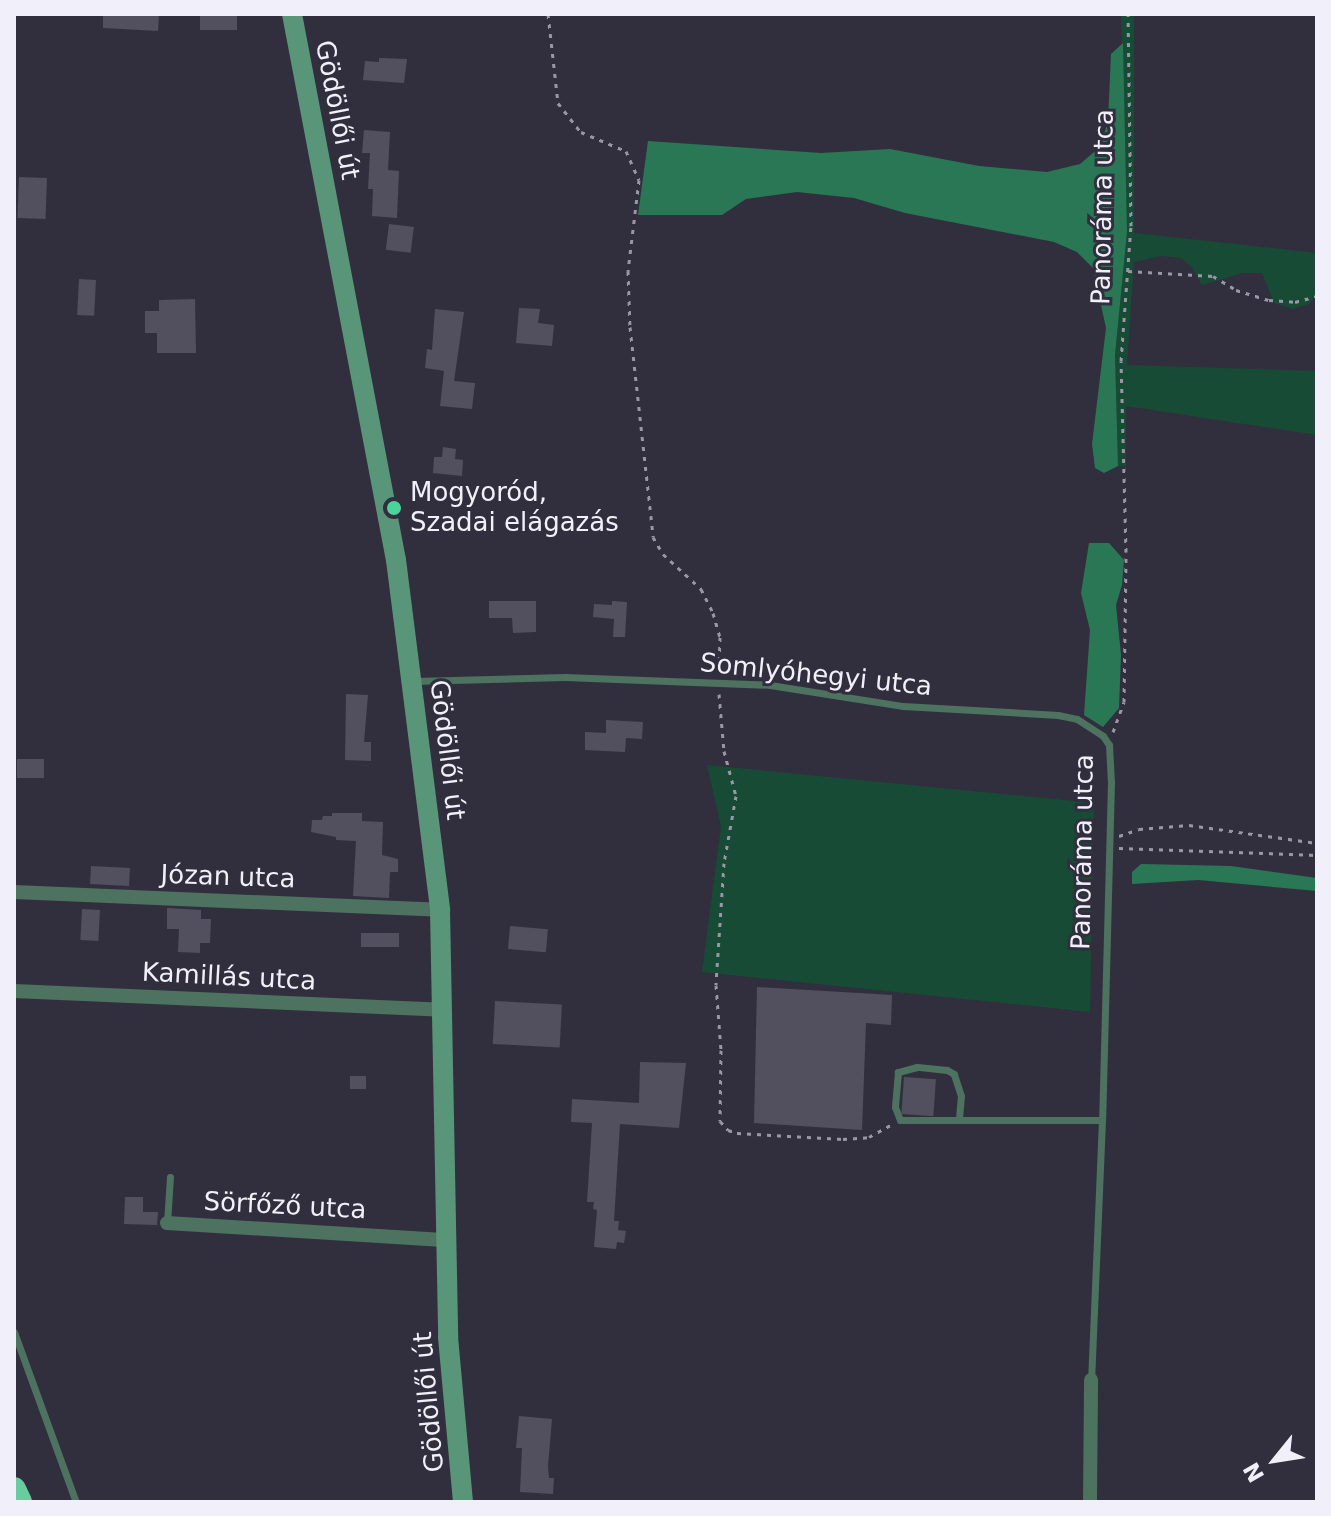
<!DOCTYPE html>
<meta charset="utf-8">
<style>
body{margin:0}
#map{position:relative;width:1331px;height:1516px;overflow:hidden;background:#312f3d;font-family:"DejaVu Sans",sans-serif}
div>[style]{position:absolute}
[style*='--x']{left:calc(var(--x)*1px);top:calc(var(--y)*1px);width:calc(var(--w)*1px);rotate:calc(var(--a)*1deg)}
.green>*{inset:0;background:#184b35}
.forest>*{inset:0;background:#2a7756}
.building>*{inset:0;background:#52505f;transform-origin:0 0}
.path>*{height:3px;margin-top:-1.5px;transform-origin:0;background:repeating-linear-gradient(90deg,#9997a3 0 4px,transparent 0 10px)}
.service>*{height:7px;margin:-3.5px;padding:0 3.5px;transform-origin:3.5px;border-radius:3.5px;background:#4d725f}
.minor>*{height:14px;margin:-7px;padding:0 7px;transform-origin:7px;border-radius:7px;background:#4d725f}
.secondary>*{height:20px;margin:-10px;padding:0 10px;transform-origin:10px;border-radius:10px;background:#599679}
.motorway>*{height:24px;margin:-12px;padding:0 12px;transform-origin:12px;border-radius:12px;background:#69cc9e}
.dots>*{width:22px;height:22px;translate:-50% -50%;box-sizing:border-box;border:4px solid #312f3d;border-radius:50%}
span{translate:-50% -50%;white-space:nowrap;text-align:center;line-height:1.15;-webkit-text-stroke:6px #312f3d;paint-order:stroke}
.street-label{font-size:26px;color:#f1f0fa}
.poi-label{font-size:26px;color:#f1f0fa}
.left{translate:0 -50%;text-align:left}
.frame{position:absolute;inset:0;border:16px solid #f1f0fa;pointer-events:none}
.north{position:absolute;left:1235px;top:1420px;width:80px;height:80px;-webkit-text-stroke:6px #312f3d;paint-order:stroke;rotate:240deg;font-size:22px;font-weight:700;line-height:32px;text-align:center;color:#f1f0fa}
.north::after{content:'';display:block;margin:auto;width:28px;height:36px;background:#f1f0fa;clip-path:polygon(50% 0,100% 100%,50% 72%,0 100%)}
</style>
<div id="map">
<div class="green">
<i style="clip-path:polygon(1121px 14px,1134px 14px,1134px 233px,1317px 253px,1317px 293px,1309px 304px,1293px 309px,1274px 303px,1262px 273px,1243px 273px,1202px 285px,1192px 267px,1181px 258px,1161px 256px,1134px 262px,1127px 365px,1317px 371px,1317px 435px,1126px 406px,1126px 467px,1118px 466px,1115px 355px,1127px 232px)"></i>
<i style="clip-path:polygon(707px 765px,1094px 803px,1090px 1012px,702px 972px,721px 826px)"></i>
</div>
<div class="forest">
<i style="clip-path:polygon(1123px 43px,1127px 232px,1115px 355px,1118px 466px,1104px 473px,1095px 468px,1092px 444px,1106px 328px,1093px 268px,1077px 252px,1054px 242px,905px 213px,854px 198px,797px 192px,746px 199px,722px 215px,638px 215px,648px 141px,821px 153px,890px 149px,979px 166px,1047px 172px,1080px 164px,1100px 147px,1108px 121px,1111px 54px)"></i>
<i style="clip-path:polygon(1089px 543px,1109px 543px,1124px 560px,1122px 585px,1116px 605px,1121px 655px,1119px 708px,1103px 727px,1084px 715px,1090px 630px,1081px 593px)"></i>
<i style="clip-path:polygon(1141px 864px,1231px 866px,1317px 878px,1317px 891px,1198px 880px,1132px 884px,1132px 872px)"></i>
</div>
<div class="building">
<i style="clip-path:polygon(103px 14px,159px 14px,158px 31px,103px 28px)"></i>
<i style="left:200px;top:14px;width:37px;height:16px"></i>
<i style="clip-path:polygon(379px 58px,407px 59px,404px 83px,363px 80px,365px 61px,379px 62px)"></i>
<i style="clip-path:polygon(364px 130px,390px 132px,388px 170px,399px 171px,397px 218px,372px 216px,373px 189px,368px 189px,370px 153px,362px 153px)"></i>
<i style="left:19px;top:177px;width:28px;height:41px;rotate:2deg"></i>
<i style="left:389px;top:224px;width:25px;height:26px;rotate:7deg"></i>
<i style="left:79px;top:279px;width:17px;height:36px;rotate:3deg"></i>
<i style="clip-path:polygon(195px 299px,196px 353px,157px 353px,157px 333px,145px 333px,145px 311px,159px 311px,159px 300px)"></i>
<i style="clip-path:polygon(519px 308px,540px 309px,538px 323px,554px 325px,552px 346px,516px 343px)"></i>
<i style="clip-path:polygon(435px 309px,464px 312px,454px 381px,475px 383px,472px 409px,440px 406px,444px 371px,425px 368px,427px 349px,432px 350px)"></i>
<i style="clip-path:polygon(443px 447px,456px 449px,455px 459px,463px 460px,462px 476px,433px 473px,434px 457px,442px 457px)"></i>
<i style="clip-path:polygon(489px 601px,536px 601px,536px 632px,513px 633px,512px 618px,489px 618px)"></i>
<i style="clip-path:polygon(612px 601px,627px 602px,625px 637px,613px 637px,614px 619px,593px 617px,594px 604px,612px 605px)"></i>
<i style="clip-path:polygon(346px 694px,368px 695px,364px 742px,371px 742px,371px 761px,345px 760px)"></i>
<i style="clip-path:polygon(606px 720px,643px 722px,642px 739px,626px 738px,625px 752px,585px 750px,585px 732px,606px 733px)"></i>
<i style="left:17px;top:759px;width:27px;height:19px"></i>
<i style="clip-path:polygon(332px 813px,362px 813px,362px 821px,383px 822px,382px 855px,398px 859px,398px 872px,390px 872px,389px 898px,353px 896px,356px 841px,336px 840px,336px 837px,311px 832px,312px 820px,322px 820px,323px 816px,332px 816px)"></i>
<i style="left:91px;top:866px;width:39px;height:18px;rotate:3deg"></i>
<i style="clip-path:polygon(167px 908px,201px 910px,201px 919px,211px 919px,210px 943px,200px 943px,200px 953px,178px 952px,179px 929px,167px 929px)"></i>
<i style="left:82px;top:909px;width:18px;height:31px;rotate:3deg"></i>
<i style="left:510px;top:926px;width:38px;height:23px;rotate:5deg"></i>
<i style="left:361px;top:933px;width:38px;height:14px"></i>
<i style="clip-path:polygon(757px 987px,892px 995px,891px 1025px,866px 1023px,862px 1130px,754px 1123px)"></i>
<i style="left:495px;top:1001px;width:67px;height:43px;rotate:3deg"></i>
<i style="clip-path:polygon(640px 1062px,686px 1063px,679px 1128px,620px 1124px,614px 1221px,619px 1221px,618px 1230px,626px 1231px,624px 1243px,617px 1242px,616px 1249px,594px 1247px,597px 1210px,593px 1209px,594px 1202px,587px 1202px,592px 1123px,571px 1122px,572px 1099px,639px 1103px)"></i>
<i style="left:350px;top:1076px;width:16px;height:13px"></i>
<i style="left:904px;top:1077px;width:32px;height:37px;rotate:4deg"></i>
<i style="clip-path:polygon(125px 1197px,143px 1197px,143px 1212px,158px 1212px,157px 1225px,124px 1224px)"></i>
<i style="clip-path:polygon(519px 1416px,552px 1419px,548px 1466px,549px 1478px,554px 1478px,553px 1494px,520px 1492px,522px 1448px,516px 1448px)"></i>
</div>
<div class="path">
<i style="--x:548;--y:14;--w:90;--a:83.6"></i>
<i style="--x:558;--y:103;--w:37;--a:52"></i>
<i style="--x:581;--y:132;--w:49;--a:22.9"></i>
<i style="--x:626;--y:151;--w:32;--a:66"></i>
<i style="--x:639;--y:180;--w:92;--a:96.9"></i>
<i style="--x:628;--y:271;--w:56;--a:88"></i>
<i style="--x:630;--y:327;--w:211;--a:83.7"></i>
<i style="--x:653;--y:537;--w:20;--a:60"></i>
<i style="--x:663;--y:554;--w:52;--a:42.6"></i>
<i style="--x:701;--y:589;--w:27;--a:63"></i>
<i style="--x:713;--y:613;--w:25;--a:74"></i>
<i style="--x:720;--y:637;--w:37;--a:92"></i>
<i style="--x:1128;--y:271;--w:85;--a:3.4"></i>
<i style="--x:1213;--y:276;--w:27;--a:31"></i>
<i style="--x:1236;--y:290;--w:34;--a:17"></i>
<i style="--x:1269;--y:300;--w:26;--a:4"></i>
<i style="--x:1295;--y:302;--w:23;--a:-15"></i>
<i style="--x:719;--y:694;--w:57;--a:85"></i>
<i style="--x:724;--y:751;--w:47;--a:75.1"></i>
<i style="--x:736;--y:796;--w:68;--a:100.2"></i>
<i style="--x:724;--y:863;--w:122;--a:93.8"></i>
<i style="--x:716;--y:985;--w:65;--a:85.6"></i>
<i style="--x:721;--y:1050;--w:71;--a:90.8"></i>
<i style="--x:720;--y:1121;--w:12;--a:48"></i>
<i style="--x:728;--y:1130;--w:9;--a:18"></i>
<i style="--x:737;--y:1133;--w:106;--a:3.2"></i>
<i style="--x:843;--y:1139;--w:26;--a:-4"></i>
<i style="--x:869;--y:1137;--w:26;--a:-29"></i>
<i style="--x:1113;--y:732;--w:32;--a:-70"></i>
<i style="--x:1124;--y:702;--w:150;--a:-89.2"></i>
<i style="--x:1126;--y:552;--w:191;--a:-91.5"></i>
<i style="--x:1121;--y:361;--w:135;--a:-85.8"></i>
<i style="--x:1131;--y:226;--w:212;--a:-90.8"></i>
<i style="--x:1119;--y:836;--w:21;--a:-19"></i>
<i style="--x:1139;--y:829;--w:50;--a:-4.6"></i>
<i style="--x:1189;--y:825;--w:129;--a:8"></i>
<i style="--x:1119;--y:848;--w:198;--a:2"></i>
</div>
<div class="service">
<i style="--x:415;--y:681;--w:150;--a:-1.5"></i>
<i style="--x:565;--y:677;--w:205;--a:2.2"></i>
<i style="--x:770;--y:685;--w:135;--a:9"></i>
<i style="--x:903;--y:706;--w:155;--a:3.3"></i>
<i style="--x:1058;--y:715;--w:19;--a:12"></i>
<i style="--x:1077;--y:719;--w:31;--a:33"></i>
<i style="--x:1103;--y:736;--w:11;--a:56"></i>
<i style="--x:1109;--y:745;--w:37;--a:87"></i>
<i style="--x:1111;--y:782;--w:338;--a:91.5"></i>
<i style="--x:1102;--y:1120;--w:260;--a:92.4"></i>
<i style="--x:959;--y:1118;--w:22;--a:-85"></i>
<i style="--x:961;--y:1096;--w:23;--a:-108"></i>
<i style="--x:954;--y:1074;--w:8;--a:-150"></i>
<i style="--x:947;--y:1070;--w:30;--a:-174"></i>
<i style="--x:917;--y:1067;--w:20;--a:165"></i>
<i style="--x:898;--y:1072;--w:35;--a:95"></i>
<i style="--x:895;--y:1107;--w:14;--a:69"></i>
<i style="--x:900;--y:1120;--w:202;--a:0"></i>
<i style="--x:167;--y:1223;--w:46;--a:-86.3"></i>
<i style="--x:14;--y:1332;--w:181;--a:70"></i>
</div>
<div class="minor">
<i style="--x:14;--y:892;--w:426;--a:2.4"></i>
<i style="--x:14;--y:991;--w:428;--a:2.5"></i>
<i style="--x:167;--y:1223;--w:281;--a:3.5"></i>
<i style="--x:1090;--y:1502;--w:122;--a:-89.5"></i>
</div>
<div class="secondary">
<i style="--x:292;--y:14;--w:556;--a:79.22"></i>
<i style="--x:396;--y:560;--w:353;--a:82.8"></i>
<i style="--x:440;--y:910;--w:427;--a:88.9"></i>
<i style="--x:448;--y:1337;--w:166;--a:84.8"></i>
</div>
<div class="motorway">
<i style="--x:14;--y:1489;--w:14;--a:65"></i>
</div>
<div class="dots">
<i style="left:394px;top:508px;background:#4cd39a"></i>
</div>
<div class="street-label">
<span style="left:337px;top:110px;rotate:79deg">Gödöllői út</span>
<span style="left:1103px;top:207px;rotate:-89deg">Panoráma utca</span>
<span style="left:816px;top:675px;rotate:6deg">Somlyóhegyi utca</span>
<span style="left:447px;top:750px;rotate:83deg">Gödöllői út</span>
<span style="left:1083px;top:852px;rotate:-89deg">Panoráma utca</span>
<span style="left:228px;top:877px;rotate:2deg">Józan utca</span>
<span style="left:229px;top:977px;rotate:3deg">Kamillás utca</span>
<span style="left:285px;top:1206px;rotate:3deg">Sörfőző utca</span>
<span style="left:429px;top:1402px;rotate:-95deg">Gödöllői út</span>
</div>
<div class="poi-label">
<span class="left" style="left:410px;top:508px">Mogyoród,<br>Szadai elágazás</span>
</div>
<div class="frame"></div>
<div class="north">N</div>
</div>
